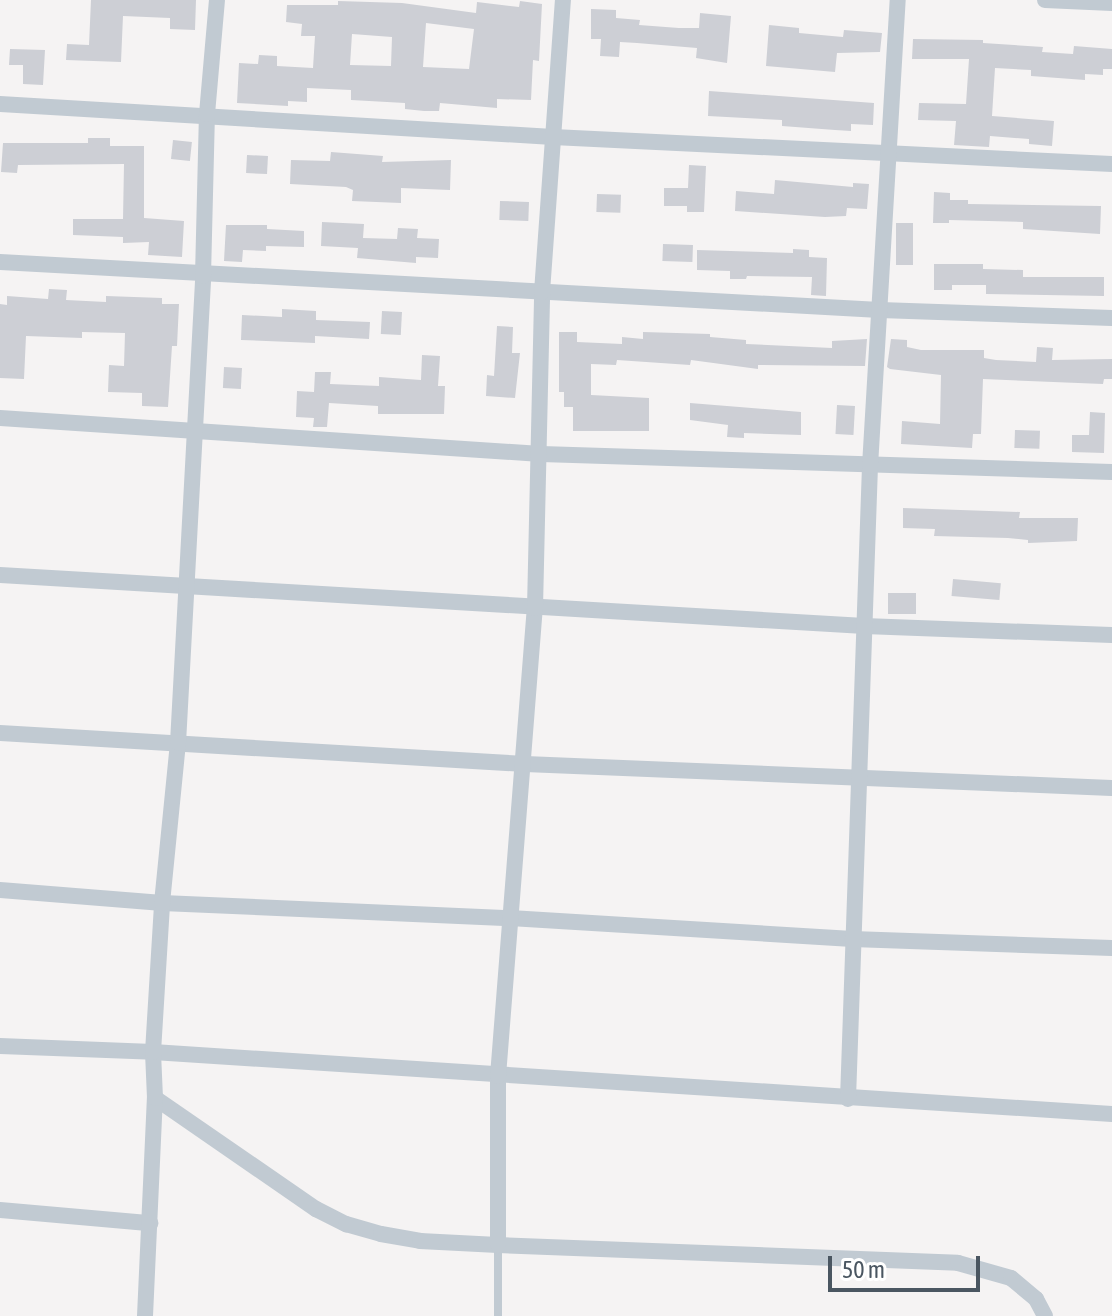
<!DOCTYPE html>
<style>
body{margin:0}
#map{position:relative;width:1112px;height:1316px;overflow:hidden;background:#f5f3f3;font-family:"Asap Condensed",sans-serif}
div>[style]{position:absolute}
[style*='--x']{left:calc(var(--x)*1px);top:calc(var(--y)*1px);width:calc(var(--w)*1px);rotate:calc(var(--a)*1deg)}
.building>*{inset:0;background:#cdcfd5;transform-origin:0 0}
.lane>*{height:8px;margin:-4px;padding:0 4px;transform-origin:4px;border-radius:4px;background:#c1cad2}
.street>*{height:16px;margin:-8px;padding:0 8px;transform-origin:8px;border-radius:8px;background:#c1cad2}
span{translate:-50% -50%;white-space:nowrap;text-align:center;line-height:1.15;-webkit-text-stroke:6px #fff;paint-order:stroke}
.scale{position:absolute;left:828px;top:1256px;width:152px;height:36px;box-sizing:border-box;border:4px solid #4a5661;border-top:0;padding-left:10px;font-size:24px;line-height:28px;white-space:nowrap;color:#4a5661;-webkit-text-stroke:6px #fff;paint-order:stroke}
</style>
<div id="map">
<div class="building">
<i style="clip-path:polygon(91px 0,196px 0,195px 30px,170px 29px,170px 18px,123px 16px,121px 62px,66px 60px,67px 44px,89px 45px)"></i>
<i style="clip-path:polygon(evenodd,338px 1px,402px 3px,476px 13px,477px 2px,519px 7px,520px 1px,542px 4px,539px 61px,533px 60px,531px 100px,497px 99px,497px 108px,440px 103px,439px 111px,424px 111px,405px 109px,405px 103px,351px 100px,351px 90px,307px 88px,307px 102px,288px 101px,288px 106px,237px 103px,239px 63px,258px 64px,259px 55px,277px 56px,277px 66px,313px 68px,315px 36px,301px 36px,302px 24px,286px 22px,287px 5px,338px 5px,338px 1px,426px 23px,474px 29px,469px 69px,423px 67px,426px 23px,338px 1px,352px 34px,392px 37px,391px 66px,350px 65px,352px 34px)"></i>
<i style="clip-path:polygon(591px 9px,616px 10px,616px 18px,640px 20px,639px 25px,679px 28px,699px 28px,700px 13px,731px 16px,727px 63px,696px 58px,697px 48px,637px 43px,620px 42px,619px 57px,600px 56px,601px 39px,591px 39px)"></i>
<i style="clip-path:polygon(769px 25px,799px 28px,799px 33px,843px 37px,844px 30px,882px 33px,880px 52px,837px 53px,835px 72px,766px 66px)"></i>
<i style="clip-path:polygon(913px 39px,983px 40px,983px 43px,1043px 47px,1042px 52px,1073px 54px,1074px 46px,1112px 49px,1112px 69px,1103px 69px,1103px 75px,1085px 74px,1085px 80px,1031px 76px,1031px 70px,995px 68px,992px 116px,1054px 121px,1052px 146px,1029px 144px,1029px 139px,990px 136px,989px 147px,954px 145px,956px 121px,918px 120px,919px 103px,966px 104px,969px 59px,912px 59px)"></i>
<i style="clip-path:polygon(10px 49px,45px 50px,43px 85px,23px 84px,23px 65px,9px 65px)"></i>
<i style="clip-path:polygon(709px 91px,874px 103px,873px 125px,851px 124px,851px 131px,835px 130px,782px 126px,782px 120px,708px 116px)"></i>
<i style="clip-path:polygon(88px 138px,110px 138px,110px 146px,144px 146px,144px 218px,184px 221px,182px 257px,148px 255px,149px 242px,123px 243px,123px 237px,73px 235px,73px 219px,123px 219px,124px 164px,18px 165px,17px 173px,1px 172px,3px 143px,88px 143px)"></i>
<i style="left:173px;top:140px;width:19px;height:19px;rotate:6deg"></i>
<i style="clip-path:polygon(331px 152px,383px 156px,382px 162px,451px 160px,450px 190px,401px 188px,401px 203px,352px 201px,353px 190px,346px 187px,290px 184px,291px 160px,330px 161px)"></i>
<i style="left:247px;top:155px;width:21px;height:18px;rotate:3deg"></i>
<i style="clip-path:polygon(689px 165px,706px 166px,704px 212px,687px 212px,687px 206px,664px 206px,664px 188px,688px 188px)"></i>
<i style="clip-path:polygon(775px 180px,853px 187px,853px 183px,869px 184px,867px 209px,847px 208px,846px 216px,825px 217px,735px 211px,736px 191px,774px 194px)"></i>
<i style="clip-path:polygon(934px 192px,950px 193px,950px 200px,968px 200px,968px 204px,1101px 206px,1100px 234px,1023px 229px,1023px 222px,949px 220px,949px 223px,933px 223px)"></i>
<i style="left:597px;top:194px;width:24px;height:18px;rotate:2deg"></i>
<i style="left:500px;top:201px;width:29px;height:19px;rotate:2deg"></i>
<i style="clip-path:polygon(322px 222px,364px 224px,363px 238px,397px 239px,398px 228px,418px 229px,417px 238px,439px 239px,438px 258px,416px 257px,416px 263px,357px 258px,358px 248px,321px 246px)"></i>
<i style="left:896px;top:223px;width:17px;height:42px"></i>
<i style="clip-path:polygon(226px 225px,267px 225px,267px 229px,304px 231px,304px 247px,266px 246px,266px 251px,243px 250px,242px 262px,224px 261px)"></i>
<i style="left:663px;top:244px;width:30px;height:17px;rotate:2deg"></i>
<i style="clip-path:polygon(793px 249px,809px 250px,809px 257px,827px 258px,826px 296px,811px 295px,812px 277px,747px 276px,746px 279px,730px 279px,730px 271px,697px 270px,697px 250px,793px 253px)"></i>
<i style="clip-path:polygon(934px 264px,983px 264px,983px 269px,1023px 270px,1023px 277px,1104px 277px,1104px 296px,986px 294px,986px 285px,952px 285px,952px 290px,934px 290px)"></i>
<i style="clip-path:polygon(49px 289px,67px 290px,66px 300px,106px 302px,106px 296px,162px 298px,162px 304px,179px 304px,177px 346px,172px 346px,168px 407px,142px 406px,142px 393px,108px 392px,109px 365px,124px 366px,125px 333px,82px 332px,82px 338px,26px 336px,24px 379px,0 378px,0 304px,7px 305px,7px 296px,48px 299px)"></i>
<i style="clip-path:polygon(282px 309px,316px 311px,316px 320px,370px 322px,369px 339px,315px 336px,315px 343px,241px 340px,242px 315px,282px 317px)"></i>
<i style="left:382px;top:311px;width:20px;height:23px;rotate:3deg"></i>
<i style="clip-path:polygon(497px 326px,513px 327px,512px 353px,520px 353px,515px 398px,486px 396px,487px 375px,494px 376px)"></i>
<i style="clip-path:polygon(559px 332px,577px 332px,577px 342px,622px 344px,622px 337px,643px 339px,643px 332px,710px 334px,710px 337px,746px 340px,746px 344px,832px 348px,832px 341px,867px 339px,865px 366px,758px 365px,758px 369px,691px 360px,690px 365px,617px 360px,616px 365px,591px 364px,591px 395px,649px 398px,649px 431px,573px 431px,573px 407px,564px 407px,564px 392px,559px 392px)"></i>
<i style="clip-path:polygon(891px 339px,907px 340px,907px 347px,921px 350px,984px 350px,984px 358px,996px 360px,1036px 362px,1037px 347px,1053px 348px,1052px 360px,1112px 359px,1112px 379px,1104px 379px,1103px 384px,983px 379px,981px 434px,973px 434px,972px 448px,901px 444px,902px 421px,940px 424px,941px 375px,890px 369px,887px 367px)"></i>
<i style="clip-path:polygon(422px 355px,440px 356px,438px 386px,445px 386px,444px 414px,378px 414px,378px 406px,329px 403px,327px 427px,313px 427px,314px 418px,296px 417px,297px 391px,314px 392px,315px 372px,331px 372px,330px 384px,379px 386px,379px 377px,421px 380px)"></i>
<i style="left:224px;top:367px;width:18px;height:21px;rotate:3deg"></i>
<i style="clip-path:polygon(690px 403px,801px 412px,801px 435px,744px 433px,744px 438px,727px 437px,728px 425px,690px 420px)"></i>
<i style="left:837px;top:405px;width:18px;height:29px;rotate:3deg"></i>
<i style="clip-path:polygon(1090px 412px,1105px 413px,1104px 453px,1072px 452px,1072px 435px,1089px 435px)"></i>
<i style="left:1015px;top:430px;width:25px;height:18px;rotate:2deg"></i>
<i style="clip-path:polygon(903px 508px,1020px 512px,1019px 518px,1078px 518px,1077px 541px,1028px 543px,1028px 540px,1008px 538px,934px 536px,935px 529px,903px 528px)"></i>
<i style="left:953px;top:579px;width:48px;height:17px;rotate:5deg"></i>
<i style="left:888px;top:593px;width:28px;height:21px"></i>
</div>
<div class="lane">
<i style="--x:498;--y:1245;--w:71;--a:90"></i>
</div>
<div class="street">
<i style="--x:1045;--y:0;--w:67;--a:2.6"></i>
<i style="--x:0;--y:104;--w:554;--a:3.42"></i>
<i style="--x:553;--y:137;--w:560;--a:2.77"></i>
<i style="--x:0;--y:262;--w:881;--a:3.12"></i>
<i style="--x:880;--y:310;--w:232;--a:2"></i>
<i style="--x:0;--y:418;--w:542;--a:3.81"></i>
<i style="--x:541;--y:454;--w:571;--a:1.81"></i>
<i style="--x:0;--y:575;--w:866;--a:3.38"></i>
<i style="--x:864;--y:626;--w:248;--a:2.1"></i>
<i style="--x:0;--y:733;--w:526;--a:3.38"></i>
<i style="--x:525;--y:764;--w:587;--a:2.34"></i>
<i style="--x:0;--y:890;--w:163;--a:4.6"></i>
<i style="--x:162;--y:903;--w:348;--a:2.5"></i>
<i style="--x:510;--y:918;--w:343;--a:3.5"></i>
<i style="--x:852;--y:939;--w:260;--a:2"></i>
<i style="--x:0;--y:1046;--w:153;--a:2.2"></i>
<i style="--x:153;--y:1052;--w:961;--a:3.7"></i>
<i style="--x:155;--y:1098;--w:196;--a:34.6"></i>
<i style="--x:316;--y:1209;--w:34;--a:27"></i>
<i style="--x:346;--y:1224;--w:36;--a:16"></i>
<i style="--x:381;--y:1234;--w:40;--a:10"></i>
<i style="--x:420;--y:1241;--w:78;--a:2.9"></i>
<i style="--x:498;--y:1245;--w:460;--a:2.2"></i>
<i style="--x:958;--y:1263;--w:55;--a:15.8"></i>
<i style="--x:1011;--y:1278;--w:33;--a:40"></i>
<i style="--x:1036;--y:1299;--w:19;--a:62"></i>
<i style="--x:848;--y:1099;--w:633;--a:-88.01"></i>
<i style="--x:870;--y:466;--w:467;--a:-86.6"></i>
<i style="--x:0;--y:1210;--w:151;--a:5"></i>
<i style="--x:498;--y:1245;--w:169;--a:-90"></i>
<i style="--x:498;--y:1076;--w:469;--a:-85.5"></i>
<i style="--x:535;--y:608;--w:316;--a:-88.7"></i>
<i style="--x:542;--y:292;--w:293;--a:-85.9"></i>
<i style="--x:145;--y:1316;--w:218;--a:-87.4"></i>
<i style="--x:155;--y:1098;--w:46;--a:-92.5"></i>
<i style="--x:153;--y:1052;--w:149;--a:-86.5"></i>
<i style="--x:162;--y:903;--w:161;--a:-84.3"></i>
<i style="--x:178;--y:743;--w:468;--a:-86.9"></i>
<i style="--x:203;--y:276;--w:162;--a:-88.6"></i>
<i style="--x:207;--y:114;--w:114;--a:-85"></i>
</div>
<div class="scale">50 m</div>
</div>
